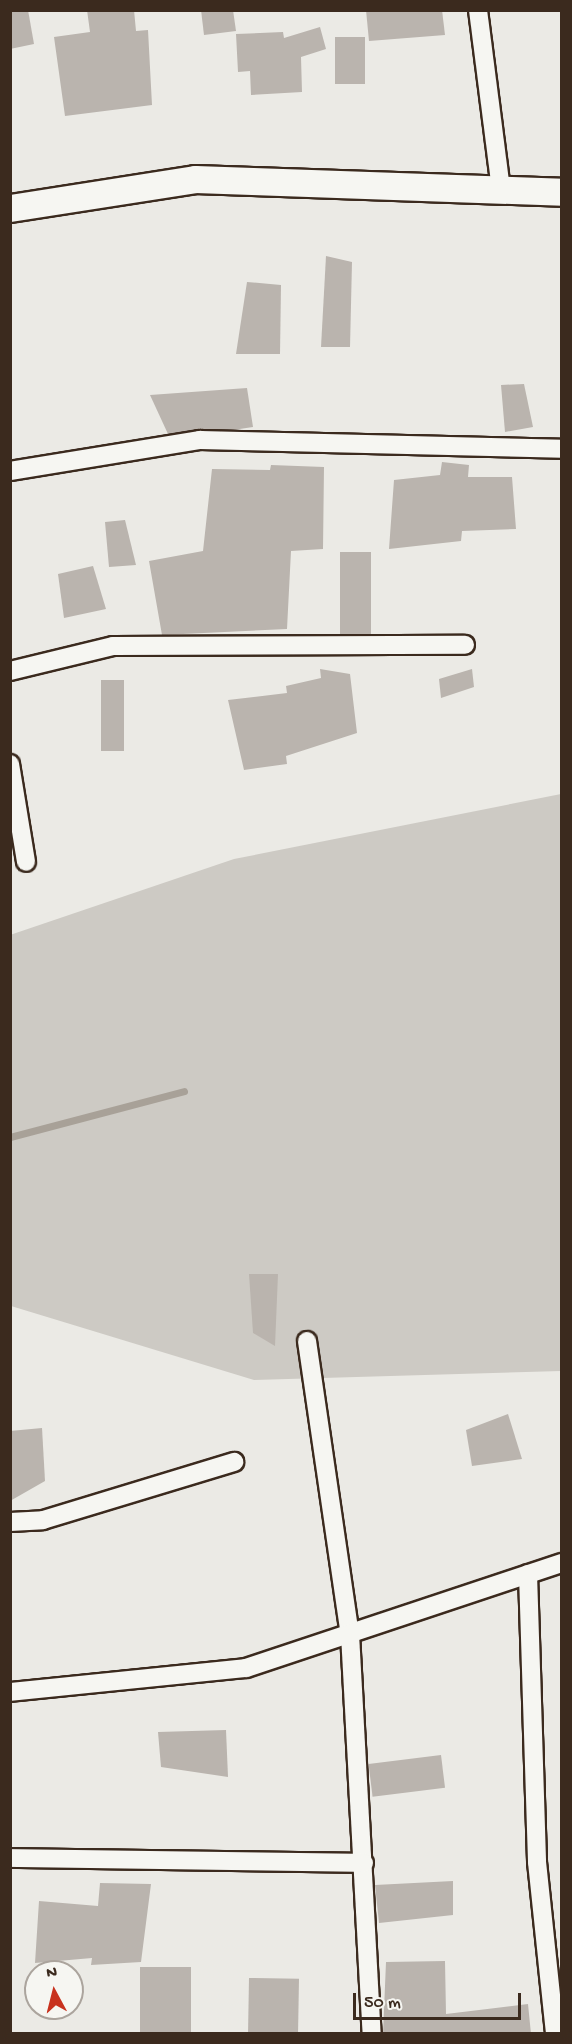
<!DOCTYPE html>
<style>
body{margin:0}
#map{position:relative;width:572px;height:2044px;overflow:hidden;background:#ebeae5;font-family:"Gochi Hand",sans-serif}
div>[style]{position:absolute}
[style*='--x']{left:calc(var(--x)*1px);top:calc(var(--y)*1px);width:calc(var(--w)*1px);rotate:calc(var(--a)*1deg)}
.green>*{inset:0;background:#cdcac4}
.stream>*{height:7px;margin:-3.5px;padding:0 3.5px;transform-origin:3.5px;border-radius:3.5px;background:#a8a198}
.building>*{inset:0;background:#bab4ae;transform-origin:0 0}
.roads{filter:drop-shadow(2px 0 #3b2a1e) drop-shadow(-2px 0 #3b2a1e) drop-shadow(0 2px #3b2a1e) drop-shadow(0 -2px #3b2a1e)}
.street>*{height:18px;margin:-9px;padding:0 9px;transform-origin:9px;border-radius:9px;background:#f6f6f2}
.secondary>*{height:27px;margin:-13.5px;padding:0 13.5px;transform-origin:13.5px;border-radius:13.5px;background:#f6f6f2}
span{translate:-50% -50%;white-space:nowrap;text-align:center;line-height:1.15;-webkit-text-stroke:5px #f6f6f2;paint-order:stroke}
.frame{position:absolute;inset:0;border:12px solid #3b2a1e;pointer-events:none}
.north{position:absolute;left:24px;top:1960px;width:60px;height:60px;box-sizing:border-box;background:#f6f6f2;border:2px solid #aba49d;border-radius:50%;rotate:353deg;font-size:16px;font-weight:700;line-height:24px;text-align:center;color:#3b2a1e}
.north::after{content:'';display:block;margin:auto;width:21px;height:27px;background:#c8321e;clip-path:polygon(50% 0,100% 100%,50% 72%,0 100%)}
.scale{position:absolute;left:353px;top:1993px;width:168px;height:27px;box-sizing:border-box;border:3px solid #3b2a1e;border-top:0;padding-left:8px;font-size:18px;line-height:21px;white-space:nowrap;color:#3b2a1e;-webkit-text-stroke:4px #f6f6f2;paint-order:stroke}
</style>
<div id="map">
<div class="green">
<i style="clip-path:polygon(561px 794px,561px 1371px,254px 1380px,11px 1306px,10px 935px,234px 859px)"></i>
</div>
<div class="stream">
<i style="--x:10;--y:1137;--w:180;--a:-14.8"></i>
</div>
<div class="building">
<i style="clip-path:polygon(10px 10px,28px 10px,34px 44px,10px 49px)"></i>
<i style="clip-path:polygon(87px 10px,134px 10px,136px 31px,148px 30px,152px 105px,65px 116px,54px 37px,90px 32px)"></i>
<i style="clip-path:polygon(201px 10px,233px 10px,236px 31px,204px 35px)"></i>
<i style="clip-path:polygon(366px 10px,442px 10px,445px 35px,369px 41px)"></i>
<i style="clip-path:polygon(320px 27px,326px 49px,301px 57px,302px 92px,251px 95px,250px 71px,238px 72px,236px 34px,283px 32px,284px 38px)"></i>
<i style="left:335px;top:37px;width:30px;height:47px"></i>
<i style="clip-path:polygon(326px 256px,352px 262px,350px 347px,321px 347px)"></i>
<i style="clip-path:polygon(247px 282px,281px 285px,280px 354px,236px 354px)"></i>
<i style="clip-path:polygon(524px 384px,533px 427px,505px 432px,501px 385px)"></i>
<i style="clip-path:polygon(247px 388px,253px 427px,233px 430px,168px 434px,150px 395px)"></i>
<i style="clip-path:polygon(442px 462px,469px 465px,468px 477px,512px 477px,516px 529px,462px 531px,461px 541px,389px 549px,394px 480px,440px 475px)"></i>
<i style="clip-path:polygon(271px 465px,324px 467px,323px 549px,291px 551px,287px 629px,162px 635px,149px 561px,203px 551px,212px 469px,270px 470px)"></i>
<i style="clip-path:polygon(125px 520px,136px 565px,109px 567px,105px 522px)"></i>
<i style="left:371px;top:552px;width:82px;height:31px;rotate:90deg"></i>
<i style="clip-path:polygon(93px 566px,106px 609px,64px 618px,58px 574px)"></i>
<i style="clip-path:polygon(320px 669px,350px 674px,357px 733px,286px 756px,287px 764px,244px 770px,228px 700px,287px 693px,286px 686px,321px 678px)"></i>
<i style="clip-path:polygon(472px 669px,474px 687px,441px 698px,439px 679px)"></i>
<i style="left:101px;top:680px;width:23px;height:71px"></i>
<i style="clip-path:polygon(249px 1274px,278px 1274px,275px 1346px,253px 1333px)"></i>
<i style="clip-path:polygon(508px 1414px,522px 1459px,472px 1466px,466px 1430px)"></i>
<i style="clip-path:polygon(42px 1428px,45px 1481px,10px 1501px,10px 1431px)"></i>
<i style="clip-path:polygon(226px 1730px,228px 1777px,161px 1767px,158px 1732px)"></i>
<i style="left:441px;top:1755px;width:33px;height:73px;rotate:83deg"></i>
<i style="clip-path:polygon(453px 1881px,453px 1915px,379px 1923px,375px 1885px)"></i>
<i style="clip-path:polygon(100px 1883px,151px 1884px,141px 1962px,91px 1965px,92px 1958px,35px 1963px,39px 1901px,98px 1906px)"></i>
<i style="clip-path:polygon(445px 1961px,446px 2014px,528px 2004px,531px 2034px,383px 2034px,386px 1962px)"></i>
<i style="left:191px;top:1967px;width:67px;height:51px;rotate:90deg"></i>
<i style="left:249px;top:1978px;width:50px;height:56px;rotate:1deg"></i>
</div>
<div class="roads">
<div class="street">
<i style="--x:478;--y:10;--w:181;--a:82.7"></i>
<i style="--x:10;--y:471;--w:193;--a:-9.3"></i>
<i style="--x:200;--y:440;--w:362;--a:1.4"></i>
<i style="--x:10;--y:671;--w:106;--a:-13.6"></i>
<i style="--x:113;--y:646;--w:352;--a:-0.2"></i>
<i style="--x:10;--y:764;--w:99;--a:80.7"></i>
<i style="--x:307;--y:1341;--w:296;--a:81.7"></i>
<i style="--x:350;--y:1634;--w:401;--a:86.9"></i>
<i style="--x:10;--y:1522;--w:33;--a:-3"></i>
<i style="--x:43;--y:1520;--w:200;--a:-16.9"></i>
<i style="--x:528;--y:1574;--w:288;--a:88.2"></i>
<i style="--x:537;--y:1862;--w:173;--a:84"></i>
<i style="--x:10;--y:1692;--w:237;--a:-5.8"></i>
<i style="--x:246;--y:1668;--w:333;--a:-18.4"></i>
<i style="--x:10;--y:1858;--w:354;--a:0.8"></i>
</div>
<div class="secondary">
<i style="--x:10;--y:208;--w:187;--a:-8.9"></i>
<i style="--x:195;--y:179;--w:367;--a:2"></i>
</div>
</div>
<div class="frame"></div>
<div class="north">N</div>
<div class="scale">50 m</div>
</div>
